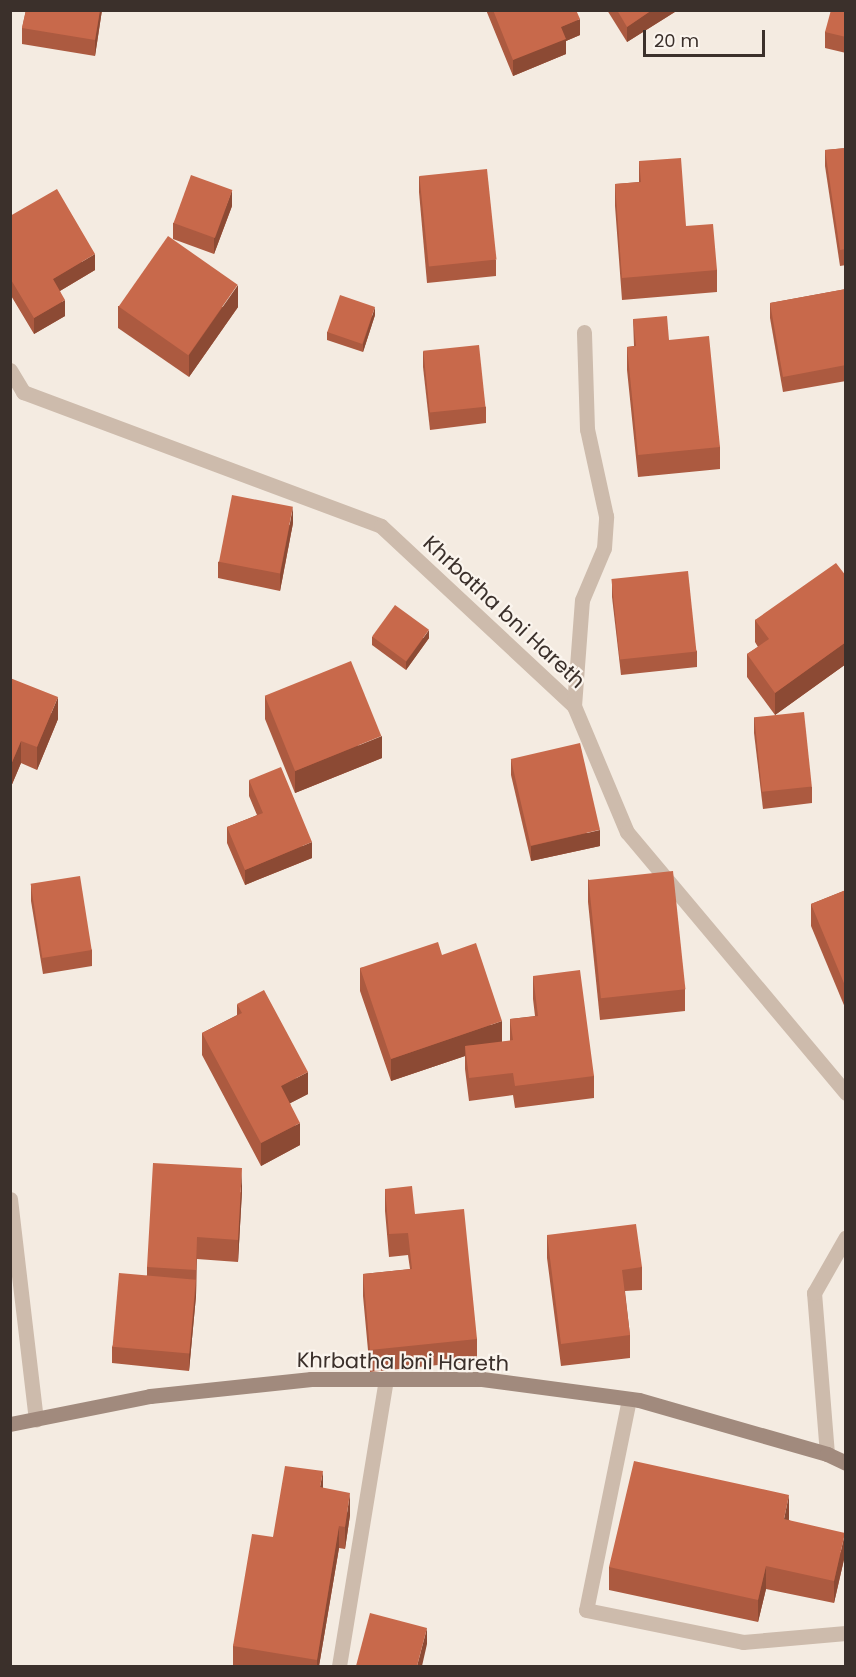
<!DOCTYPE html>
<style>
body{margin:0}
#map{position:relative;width:856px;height:1677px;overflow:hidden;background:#f4ebe1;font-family:Poppins,sans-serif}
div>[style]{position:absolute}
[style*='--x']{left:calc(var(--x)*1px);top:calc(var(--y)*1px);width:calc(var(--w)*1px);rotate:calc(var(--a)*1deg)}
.street>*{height:15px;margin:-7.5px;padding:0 7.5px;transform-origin:7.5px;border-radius:7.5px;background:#cdbbac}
.secondary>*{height:15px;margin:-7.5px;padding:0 7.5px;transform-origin:7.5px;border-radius:7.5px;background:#a18a7d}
.wall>*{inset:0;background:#ac5a40}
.shaded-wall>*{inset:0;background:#8c4a34}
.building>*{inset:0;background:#c8694b;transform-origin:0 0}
span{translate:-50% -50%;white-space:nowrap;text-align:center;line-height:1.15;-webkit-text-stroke:4.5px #fbf5ee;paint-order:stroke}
.street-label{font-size:21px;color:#3b302b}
.frame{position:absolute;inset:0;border:12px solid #3b302b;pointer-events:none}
.scale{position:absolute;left:643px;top:30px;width:122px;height:27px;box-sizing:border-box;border:3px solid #3b302b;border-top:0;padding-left:8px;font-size:18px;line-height:21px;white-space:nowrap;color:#3b302b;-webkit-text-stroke:4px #fbf5ee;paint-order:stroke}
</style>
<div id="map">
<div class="street">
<i style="--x:10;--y:370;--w:26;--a:59"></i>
<i style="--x:23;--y:392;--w:382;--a:20.5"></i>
<i style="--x:381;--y:526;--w:264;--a:43"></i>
<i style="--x:574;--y:706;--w:137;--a:67.2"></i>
<i style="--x:627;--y:832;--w:341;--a:50"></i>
<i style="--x:574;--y:706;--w:106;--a:-85.7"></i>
<i style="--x:582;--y:600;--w:56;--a:-67.1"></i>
<i style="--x:604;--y:548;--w:32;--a:-86"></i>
<i style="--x:606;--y:516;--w:89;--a:-102.3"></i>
<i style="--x:587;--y:429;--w:97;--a:-91.8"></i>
<i style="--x:10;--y:1199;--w:222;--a:83.3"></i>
<i style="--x:629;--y:1399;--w:215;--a:101.5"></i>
<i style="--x:586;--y:1610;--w:160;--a:11.5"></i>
<i style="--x:743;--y:1642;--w:103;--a:-5"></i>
<i style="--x:827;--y:1454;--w:162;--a:-94.6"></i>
<i style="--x:814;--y:1293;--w:64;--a:-60.3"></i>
<i style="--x:339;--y:1666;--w:291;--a:-80.7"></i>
</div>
<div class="secondary">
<i style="--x:10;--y:1424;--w:143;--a:-11.3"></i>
<i style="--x:150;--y:1396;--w:162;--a:-6"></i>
<i style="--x:311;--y:1379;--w:171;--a:0"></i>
<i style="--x:482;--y:1379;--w:158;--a:7.6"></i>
<i style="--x:639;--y:1400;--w:196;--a:16"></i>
<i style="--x:827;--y:1454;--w:21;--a:25"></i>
</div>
<div class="wall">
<i style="clip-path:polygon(26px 10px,102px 10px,95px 56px,22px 44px,22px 28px)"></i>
<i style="clip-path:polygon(486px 10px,576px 10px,580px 35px,566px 41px,566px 54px,513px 76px)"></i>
<i style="clip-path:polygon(607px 10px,678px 10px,627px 42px)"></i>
<i style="clip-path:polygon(846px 10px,846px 53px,825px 48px,825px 32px)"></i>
<i style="clip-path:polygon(846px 148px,846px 265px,840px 266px,825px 166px,825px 150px)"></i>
<i style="clip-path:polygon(639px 161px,717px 270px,717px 292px,622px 300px,615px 206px,615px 184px,639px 182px)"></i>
<i style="clip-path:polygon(419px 176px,496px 260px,496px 276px,427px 283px,419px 192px)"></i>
<i style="clip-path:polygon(232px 206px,214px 254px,173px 239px,173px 223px)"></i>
<i style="clip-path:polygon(10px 216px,95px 270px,60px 291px,65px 316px,34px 334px,10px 294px)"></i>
<i style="clip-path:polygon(846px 289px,846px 381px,783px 392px,770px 318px,770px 303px)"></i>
<i style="clip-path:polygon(118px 306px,238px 307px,189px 377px,118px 328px)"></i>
<i style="clip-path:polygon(375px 315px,363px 352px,327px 340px,327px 332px)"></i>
<i style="clip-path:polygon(633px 319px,669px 340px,720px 447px,720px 469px,638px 477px,627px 370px,627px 347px,634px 346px)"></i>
<i style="clip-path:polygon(423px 351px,486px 407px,486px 423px,430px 430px,423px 367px)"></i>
<i style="clip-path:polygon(293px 523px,280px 591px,218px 578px,218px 562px)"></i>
<i style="clip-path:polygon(846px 576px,846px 664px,775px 715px,747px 677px,747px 654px,758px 647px,755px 642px,755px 620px)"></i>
<i style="clip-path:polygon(612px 581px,697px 651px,697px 667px,621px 675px,612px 597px)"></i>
<i style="clip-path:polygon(372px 637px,429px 638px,406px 670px,372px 645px)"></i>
<i style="clip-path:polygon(10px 678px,58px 719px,37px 770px,21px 763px,10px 789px)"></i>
<i style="clip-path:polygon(265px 696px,382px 758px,295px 793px,265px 719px)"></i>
<i style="clip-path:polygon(754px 717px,812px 787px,812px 803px,763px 809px,754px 733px)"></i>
<i style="clip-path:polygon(511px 759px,600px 846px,531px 861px,511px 775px)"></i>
<i style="clip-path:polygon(249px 780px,312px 858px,245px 885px,227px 843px,227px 827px,257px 815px,249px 796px)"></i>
<i style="clip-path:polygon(588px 879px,685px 989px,685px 1011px,600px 1020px,588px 902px)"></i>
<i style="clip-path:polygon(31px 885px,92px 950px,92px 966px,43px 974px,31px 901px)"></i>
<i style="clip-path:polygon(846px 890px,846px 1010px,811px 926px,811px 904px)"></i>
<i style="clip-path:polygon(442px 955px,502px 1042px,510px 1041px,510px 1019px,535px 1016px,533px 999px,533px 976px,594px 1076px,594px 1098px,515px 1108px,513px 1095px,469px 1101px,465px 1069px,465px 1056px,391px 1081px,360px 991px,360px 968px)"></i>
<i style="clip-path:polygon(237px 1004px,308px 1094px,290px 1103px,300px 1145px,261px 1166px,202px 1055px,202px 1033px,237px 1015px)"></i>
<i style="clip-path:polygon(385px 1189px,415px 1214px,477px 1339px,477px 1361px,370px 1372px,363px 1296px,363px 1274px,410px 1269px,408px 1255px,389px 1257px,385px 1211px)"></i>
<i style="clip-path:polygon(242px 1191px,238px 1262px,197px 1259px,196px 1296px,189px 1371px,112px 1363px,112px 1347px,147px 1275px,147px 1267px)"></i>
<i style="clip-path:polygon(547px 1235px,642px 1267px,642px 1290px,625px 1291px,630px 1335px,630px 1358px,561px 1366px,547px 1258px)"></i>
<i style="clip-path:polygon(323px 1488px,350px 1515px,345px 1549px,339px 1548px,319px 1666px,233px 1666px,233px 1646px,273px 1537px)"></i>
<i style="clip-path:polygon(789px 1518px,789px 1520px,845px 1555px,834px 1603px,766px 1589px,758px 1622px,609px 1590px,609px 1567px)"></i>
</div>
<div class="shaded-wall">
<i style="clip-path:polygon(100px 10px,102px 10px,95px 56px,95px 40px)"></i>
<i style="clip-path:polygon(652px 10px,678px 10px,627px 42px,627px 27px)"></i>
<i style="clip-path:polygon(580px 19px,580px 35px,566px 41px,566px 54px,513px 76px,513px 60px,561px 27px)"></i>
<i style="clip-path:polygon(232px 190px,232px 206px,214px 254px,214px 238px)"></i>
<i style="clip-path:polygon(95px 254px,95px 270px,53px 295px,53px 279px)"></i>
<i style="clip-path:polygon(238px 285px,238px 307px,189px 377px,189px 355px)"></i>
<i style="clip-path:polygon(65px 300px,65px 316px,34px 334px,34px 318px)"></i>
<i style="clip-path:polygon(375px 307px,375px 315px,363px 352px,363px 344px)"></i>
<i style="clip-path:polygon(293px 507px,293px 523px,280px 591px,280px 575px)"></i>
<i style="clip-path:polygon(429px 630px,429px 638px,406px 670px,406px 662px)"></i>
<i style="clip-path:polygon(846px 642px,846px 664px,775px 715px,775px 693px)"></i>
<i style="clip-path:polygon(58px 697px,58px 719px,37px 770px,37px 747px)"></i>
<i style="clip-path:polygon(382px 736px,382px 758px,295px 793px,295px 771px)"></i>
<i style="clip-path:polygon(21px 741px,21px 763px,10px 789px,10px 767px)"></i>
<i style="clip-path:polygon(600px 830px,600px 846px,531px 861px,531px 846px)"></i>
<i style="clip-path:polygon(312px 842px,312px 858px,245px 885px,245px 870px)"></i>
<i style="clip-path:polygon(502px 1021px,502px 1043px,465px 1046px,465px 1056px,391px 1081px,391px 1059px)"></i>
<i style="clip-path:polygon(308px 1072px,308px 1094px,281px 1108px,281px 1086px)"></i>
<i style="clip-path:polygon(300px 1123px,300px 1145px,261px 1166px,261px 1143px)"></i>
<i style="clip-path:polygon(242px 1168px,242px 1191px,238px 1262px,238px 1240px)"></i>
<i style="clip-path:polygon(197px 1237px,196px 1296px,189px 1371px,189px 1355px,196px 1286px)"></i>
<i style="clip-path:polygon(323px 1471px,323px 1494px,320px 1487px)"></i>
<i style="clip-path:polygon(350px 1493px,350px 1515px,345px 1549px,345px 1527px)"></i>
<i style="clip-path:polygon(789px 1495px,789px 1518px,784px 1541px,784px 1519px)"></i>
<i style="clip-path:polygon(339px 1526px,339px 1548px,319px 1666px,317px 1666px,317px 1660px)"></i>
<i style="clip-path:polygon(845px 1533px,845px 1555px,834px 1603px,834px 1581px)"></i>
<i style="clip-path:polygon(766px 1566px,766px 1589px,758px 1622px,758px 1600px)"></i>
<i style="clip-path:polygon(427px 1628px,427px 1644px,422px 1666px,417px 1666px)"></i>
<i style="clip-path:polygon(12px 1638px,12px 1660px,10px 1664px,10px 1642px)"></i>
</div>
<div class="building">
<i style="clip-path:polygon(26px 10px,100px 10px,95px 40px,22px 28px)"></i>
<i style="clip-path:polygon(493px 10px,576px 10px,580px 19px,561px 27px,566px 39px,513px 60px)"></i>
<i style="clip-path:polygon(617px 10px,652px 10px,627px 27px)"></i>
<i style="clip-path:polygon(831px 10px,846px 10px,846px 37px,825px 32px)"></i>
<i style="clip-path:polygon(846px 148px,846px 249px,840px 250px,825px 150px)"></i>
<i style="clip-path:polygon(681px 158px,686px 226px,713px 224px,717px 270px,622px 278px,615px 184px,641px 182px,639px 161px)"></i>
<i style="left:487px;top:169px;width:91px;height:68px;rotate:84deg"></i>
<i style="left:191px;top:175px;width:44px;height:51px;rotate:20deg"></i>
<i style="clip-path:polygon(57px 189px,95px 254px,53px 279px,65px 300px,34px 318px,10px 278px,10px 216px)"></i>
<i style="left:168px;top:236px;width:85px;height:86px;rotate:35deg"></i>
<i style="clip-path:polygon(846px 289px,846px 365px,783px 377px,770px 303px)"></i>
<i style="left:340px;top:295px;width:37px;height:39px;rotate:19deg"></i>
<i style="clip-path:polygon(667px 316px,669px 340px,709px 336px,720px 447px,638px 455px,627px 347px,636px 346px,633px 319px)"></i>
<i style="left:479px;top:345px;width:62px;height:56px;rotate:84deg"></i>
<i style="left:232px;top:495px;width:62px;height:68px;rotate:11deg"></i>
<i style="clip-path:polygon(836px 563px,846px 576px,846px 642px,775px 693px,747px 654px,769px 639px,755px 620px)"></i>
<i style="left:688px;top:571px;width:81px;height:77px;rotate:84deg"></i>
<i style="left:395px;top:605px;width:42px;height:39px;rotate:36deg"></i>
<i style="left:351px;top:661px;width:81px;height:93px;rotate:68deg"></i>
<i style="clip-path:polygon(10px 678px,58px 697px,37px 747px,21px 741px,10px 767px)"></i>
<i style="left:804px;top:712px;width:75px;height:50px;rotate:84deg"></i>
<i style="left:580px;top:743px;width:89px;height:71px;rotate:77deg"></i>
<i style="clip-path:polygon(281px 767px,312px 842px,245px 870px,227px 827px,263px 813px,249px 780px)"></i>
<i style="left:673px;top:871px;width:119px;height:85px;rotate:84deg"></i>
<i style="left:80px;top:876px;width:75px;height:50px;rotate:81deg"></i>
<i style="clip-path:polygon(846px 890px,846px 988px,811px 904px)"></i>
<i style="clip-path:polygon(438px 942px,442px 955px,476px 943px,502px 1021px,391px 1059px,360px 968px)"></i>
<i style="clip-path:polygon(580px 970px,594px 1076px,515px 1086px,513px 1073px,469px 1078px,465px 1046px,513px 1040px,510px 1019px,538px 1016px,533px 976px)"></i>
<i style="clip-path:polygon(264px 990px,308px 1072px,281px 1086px,300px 1123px,261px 1143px,202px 1033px,242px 1013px,237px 1004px)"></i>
<i style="clip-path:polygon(153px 1163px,242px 1168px,238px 1240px,197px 1237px,196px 1270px,147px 1267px)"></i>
<i style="clip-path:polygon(412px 1186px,415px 1214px,464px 1209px,477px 1339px,370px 1350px,363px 1274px,412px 1269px,408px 1233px,389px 1234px,385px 1189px)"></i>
<i style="clip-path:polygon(636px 1224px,642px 1267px,622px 1270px,630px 1335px,561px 1344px,547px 1235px)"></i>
<i style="left:119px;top:1273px;width:77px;height:74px;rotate:5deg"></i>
<i style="clip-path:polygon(634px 1461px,789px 1495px,784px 1519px,845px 1533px,834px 1581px,766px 1566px,758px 1600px,609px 1567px)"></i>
<i style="clip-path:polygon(285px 1466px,323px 1471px,320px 1487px,350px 1493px,345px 1527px,339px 1526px,317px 1660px,233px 1646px,252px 1534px,273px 1537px)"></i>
<i style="clip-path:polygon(370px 1613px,427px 1628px,417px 1666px,356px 1666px)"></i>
</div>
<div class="street-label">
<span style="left:504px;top:612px;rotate:43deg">Khrbatha bni Hareth</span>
<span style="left:403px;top:1362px;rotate:1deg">Khrbatha bni Hareth</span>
</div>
<div class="frame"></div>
<div class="scale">20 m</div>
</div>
